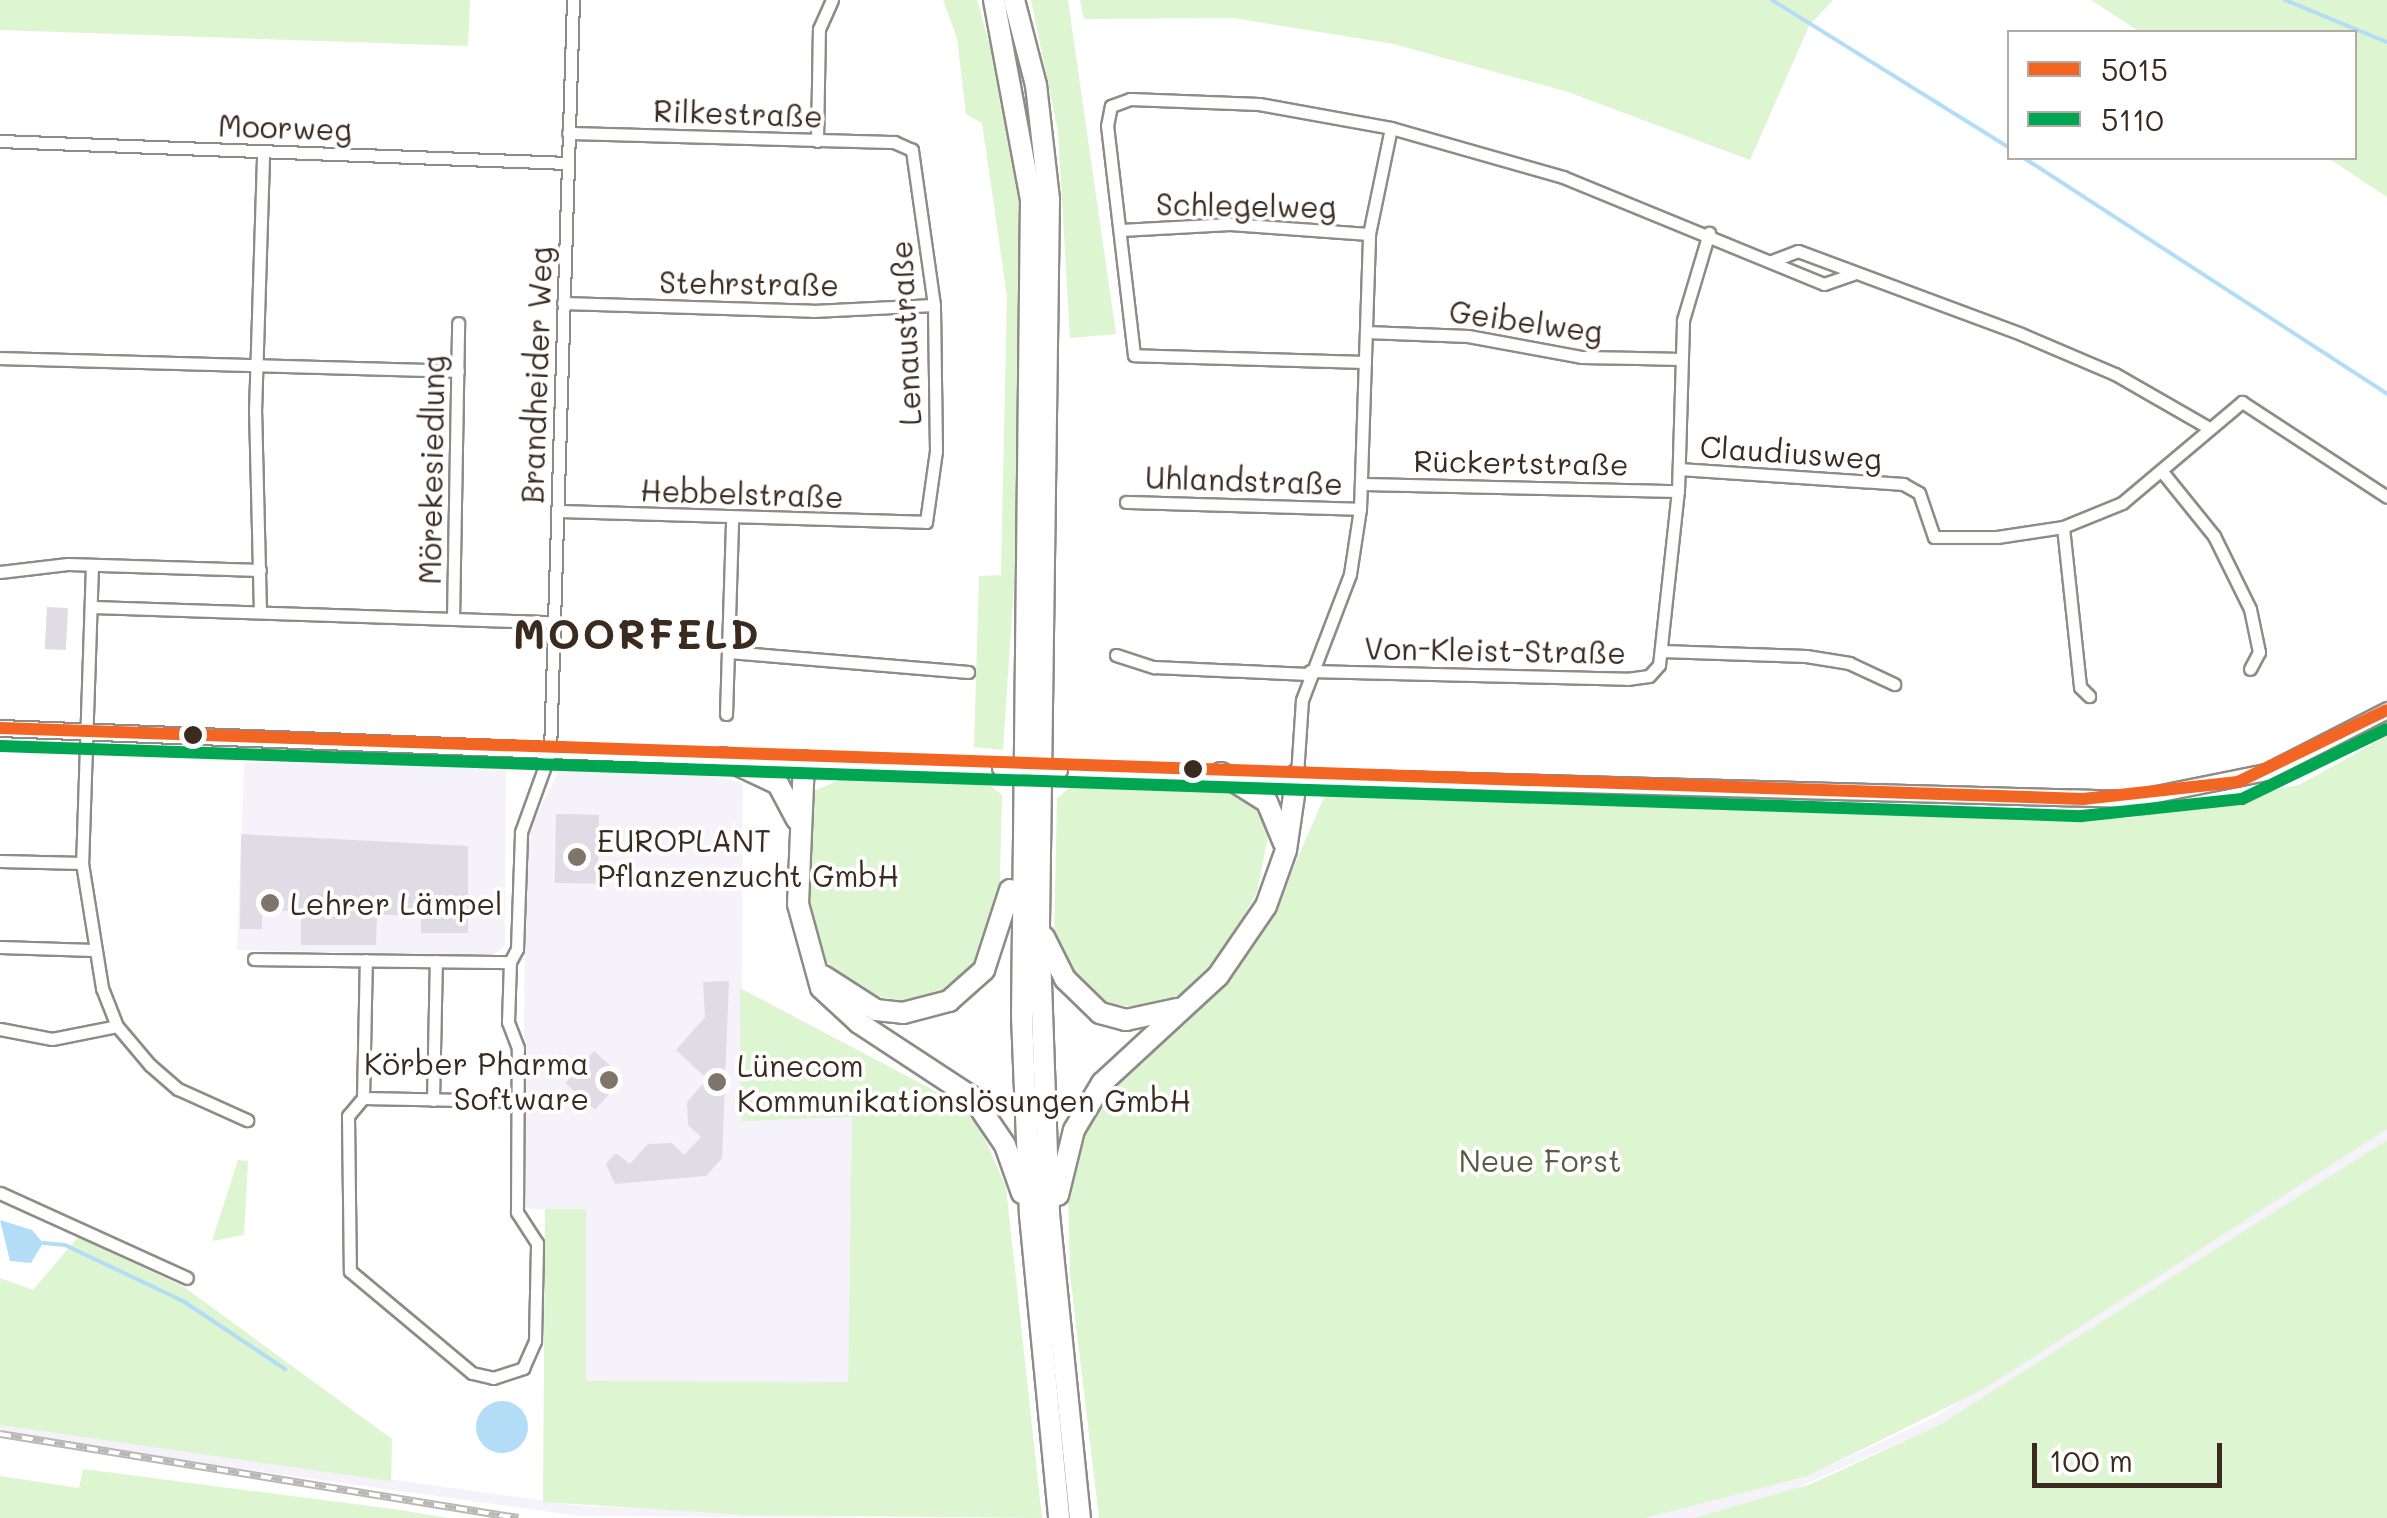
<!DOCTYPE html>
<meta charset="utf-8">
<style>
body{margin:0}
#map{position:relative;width:2387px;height:1518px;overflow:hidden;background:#fff;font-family:Mali,sans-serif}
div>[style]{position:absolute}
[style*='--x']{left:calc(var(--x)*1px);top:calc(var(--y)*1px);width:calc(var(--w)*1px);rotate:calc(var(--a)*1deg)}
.built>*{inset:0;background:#f5f2fa}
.green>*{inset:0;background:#ddf5d0}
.water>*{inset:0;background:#b3ddf7}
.round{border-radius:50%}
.stream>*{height:4px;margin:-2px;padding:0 2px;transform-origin:2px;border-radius:2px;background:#b3ddf7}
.building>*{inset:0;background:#dfdce5;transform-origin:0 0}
.roads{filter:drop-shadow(2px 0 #8e8b88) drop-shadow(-2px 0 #8e8b88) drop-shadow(0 2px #8e8b88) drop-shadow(0 -2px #8e8b88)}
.street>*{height:11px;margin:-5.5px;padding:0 5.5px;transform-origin:5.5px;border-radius:5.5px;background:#fff}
.secondary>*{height:15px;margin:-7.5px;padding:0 7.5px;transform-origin:7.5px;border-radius:7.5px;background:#fff}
.highway>*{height:20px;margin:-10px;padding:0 10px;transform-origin:10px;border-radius:10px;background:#fff}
.rail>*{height:8px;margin-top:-4px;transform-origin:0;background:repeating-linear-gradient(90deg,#fff 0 11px,#b9b8b6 0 22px);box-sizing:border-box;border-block:2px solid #b9b8b6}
.bridges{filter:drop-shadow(2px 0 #8e8b88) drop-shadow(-2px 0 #8e8b88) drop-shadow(0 2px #8e8b88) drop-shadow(0 -2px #8e8b88)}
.secondary-bridge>*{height:15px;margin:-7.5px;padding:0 7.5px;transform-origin:7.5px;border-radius:7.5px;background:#fff}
.bus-1>*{height:12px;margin:-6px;padding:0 6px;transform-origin:6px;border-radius:6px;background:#f26522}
.bus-2>*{height:12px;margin:-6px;padding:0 6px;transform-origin:6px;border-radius:6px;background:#00a651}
.dots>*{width:28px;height:28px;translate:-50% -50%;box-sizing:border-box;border:5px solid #fff;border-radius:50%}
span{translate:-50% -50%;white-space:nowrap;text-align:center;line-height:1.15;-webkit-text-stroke:8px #fff;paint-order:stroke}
.street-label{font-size:30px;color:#3b2a1e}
.poi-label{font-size:30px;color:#3b2a1e}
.left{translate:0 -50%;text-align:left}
.right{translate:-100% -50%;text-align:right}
.park-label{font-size:30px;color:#5c5b41}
.district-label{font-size:40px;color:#3b2a1e;font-weight:700;letter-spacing:2.5px}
.legend{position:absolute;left:2007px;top:30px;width:350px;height:130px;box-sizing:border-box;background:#fff;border:2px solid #b1aaa5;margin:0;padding:12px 18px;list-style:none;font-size:30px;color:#3b2a1e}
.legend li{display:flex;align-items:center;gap:20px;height:50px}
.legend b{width:50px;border:2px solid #b1aaa5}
.scale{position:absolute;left:2032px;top:1443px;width:190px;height:45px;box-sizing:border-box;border:5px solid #3b2a1e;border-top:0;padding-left:12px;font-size:30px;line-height:35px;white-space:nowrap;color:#3b2a1e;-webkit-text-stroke:8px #fff;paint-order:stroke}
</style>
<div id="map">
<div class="built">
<i style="clip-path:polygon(244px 763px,506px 765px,505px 946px,492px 956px,237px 950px)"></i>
<i style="clip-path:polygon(561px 766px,680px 769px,743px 783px,741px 1120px,852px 1116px,848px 1383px,544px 1381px,545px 1210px,522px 1208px,526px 837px)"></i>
<i style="clip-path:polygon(2387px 1129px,2387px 1140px,1939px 1425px,1785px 1493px,1694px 1518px,1645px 1518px,1808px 1476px,1935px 1417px)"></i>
<i style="clip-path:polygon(0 1425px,581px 1506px,871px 1518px,580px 1516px,0 1435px)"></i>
</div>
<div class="green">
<i style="clip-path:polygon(0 0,470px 0,468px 46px,0 30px)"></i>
<i style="clip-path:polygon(943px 0,977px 0,1006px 102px,1020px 189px,1023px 447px,1003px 750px,974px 747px,979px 576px,1001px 575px,1007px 296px,982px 123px,966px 114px,957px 38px)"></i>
<i style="clip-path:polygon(1031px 0,1068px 0,1116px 334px,1070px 338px,1058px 131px)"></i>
<i style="clip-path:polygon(1080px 0,1833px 0,1809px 26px,1750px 160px,1568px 92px,1394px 44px,1233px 18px,1084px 19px)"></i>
<i style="clip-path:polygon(2091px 0,2387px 0,2387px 197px,2328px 158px,2354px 158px,2354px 32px,2140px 32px)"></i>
<i style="clip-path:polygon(2387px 736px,2387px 1129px,1982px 1390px,1808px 1476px,1645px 1518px,1099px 1518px,1070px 1275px,1068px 1185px,1081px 1133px,1109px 1088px,1201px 1009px,1268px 926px,1325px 795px,2129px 818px,2299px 785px)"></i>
<i style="clip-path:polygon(854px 773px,980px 778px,1002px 795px,999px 914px,976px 964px,943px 992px,904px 1002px,860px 992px,826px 961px,810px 923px,803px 867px,812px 792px)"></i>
<i style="clip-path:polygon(1073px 785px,1245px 792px,1270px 826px,1257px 892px,1228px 944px,1183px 996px,1155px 1008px,1104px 1004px,1072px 972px,1054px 939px,1057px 798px)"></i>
<i style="clip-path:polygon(740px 988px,958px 1103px,981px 1130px,1006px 1187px,1042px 1518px,747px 1515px,543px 1502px,545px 1209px,586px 1209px,586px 1381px,848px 1382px,852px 1117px,741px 1121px)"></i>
<i style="clip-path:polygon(2387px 1140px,2387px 1518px,1694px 1518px,1811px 1484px,1939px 1425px)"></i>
<i style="clip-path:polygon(238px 1160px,248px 1161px,244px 1235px,212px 1241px)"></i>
<i style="clip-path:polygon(78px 1237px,184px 1287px,392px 1439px,391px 1481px,0 1425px,0 1278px,33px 1290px)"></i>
<i style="clip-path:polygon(83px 1469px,400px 1510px,448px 1518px,0 1518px,0 1476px,79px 1488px)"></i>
</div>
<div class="water">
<i style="clip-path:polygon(0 1220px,32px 1230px,43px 1243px,31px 1263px,10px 1261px)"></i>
<i class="round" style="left:476px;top:1401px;width:52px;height:52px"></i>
</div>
<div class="stream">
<i style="--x:1772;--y:0;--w:280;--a:31.9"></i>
<i style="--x:2285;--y:0;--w:110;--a:22.4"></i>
<i style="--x:2024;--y:158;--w:433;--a:33"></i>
<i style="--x:43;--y:1243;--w:22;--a:5"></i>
<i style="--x:65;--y:1245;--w:131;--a:25.4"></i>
<i style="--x:183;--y:1301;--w:123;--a:33.7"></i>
</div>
<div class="building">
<i style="left:47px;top:607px;width:21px;height:42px;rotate:3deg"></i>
<i style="left:556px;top:814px;width:43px;height:69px;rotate:1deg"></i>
<i style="clip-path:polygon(241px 834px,468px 846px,468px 933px,421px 933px,421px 915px,377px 915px,376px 945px,301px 945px,301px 911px,262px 911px,262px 929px,240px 929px)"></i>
<i style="clip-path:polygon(729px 981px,722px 1158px,706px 1176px,615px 1184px,606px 1164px,616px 1153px,630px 1164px,648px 1144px,672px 1143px,684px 1155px,701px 1137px,688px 1125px,687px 1102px,707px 1079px,676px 1050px,705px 1017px,703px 982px)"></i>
<i style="left:594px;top:1051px;width:40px;height:43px;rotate:42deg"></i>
</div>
<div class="roads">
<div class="street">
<i style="--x:0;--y:141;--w:568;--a:2.22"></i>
<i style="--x:817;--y:141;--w:112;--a:-89"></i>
<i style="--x:819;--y:29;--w:32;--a:-66"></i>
<i style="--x:1121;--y:230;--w:109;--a:-3.2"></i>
<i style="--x:1230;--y:224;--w:139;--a:4.1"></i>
<i style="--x:1772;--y:261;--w:28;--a:-21"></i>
<i style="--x:1798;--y:251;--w:238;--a:20.4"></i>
<i style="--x:2021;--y:334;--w:102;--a:23.1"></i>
<i style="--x:2115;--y:374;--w:108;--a:29.9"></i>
<i style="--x:563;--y:303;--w:250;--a:1.8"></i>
<i style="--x:813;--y:311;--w:121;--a:-2.8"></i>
<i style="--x:1366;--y:332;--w:102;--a:2.2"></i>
<i style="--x:1468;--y:336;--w:115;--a:10.5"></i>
<i style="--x:1581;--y:357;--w:100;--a:1.1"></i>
<i style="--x:0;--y:358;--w:458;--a:1.6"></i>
<i style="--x:1365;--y:362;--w:231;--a:-178.3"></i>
<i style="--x:1134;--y:355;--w:231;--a:-96.7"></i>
<i style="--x:1107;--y:126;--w:20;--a:-79"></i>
<i style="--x:1111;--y:106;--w:20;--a:-20"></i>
<i style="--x:1130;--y:99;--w:129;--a:2.2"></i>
<i style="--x:1259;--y:104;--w:134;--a:10.3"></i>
<i style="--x:1391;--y:128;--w:179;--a:15.9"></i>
<i style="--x:1563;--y:177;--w:282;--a:22.3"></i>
<i style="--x:1824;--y:284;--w:31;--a:-19"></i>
<i style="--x:1679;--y:469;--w:225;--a:3.8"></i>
<i style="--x:1903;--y:484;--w:18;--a:29"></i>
<i style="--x:1919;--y:493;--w:46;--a:71.2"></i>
<i style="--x:1934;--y:537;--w:63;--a:0"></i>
<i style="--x:1997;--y:537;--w:67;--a:-8.6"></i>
<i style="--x:2063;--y:527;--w:64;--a:-22.1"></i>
<i style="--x:2122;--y:503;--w:157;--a:-40.1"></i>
<i style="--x:2242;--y:402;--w:173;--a:33.2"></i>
<i style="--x:2164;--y:474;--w:80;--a:51.1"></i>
<i style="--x:2214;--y:536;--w:81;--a:63.7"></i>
<i style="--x:2250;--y:609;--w:44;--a:78.2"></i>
<i style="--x:2259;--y:652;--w:19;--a:118"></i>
<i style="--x:1364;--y:484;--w:314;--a:1.3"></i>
<i style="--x:1126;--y:502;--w:234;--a:1.7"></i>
<i style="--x:557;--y:511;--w:369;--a:1.7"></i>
<i style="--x:926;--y:522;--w:72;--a:-82"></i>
<i style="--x:936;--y:451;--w:146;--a:-90.8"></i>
<i style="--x:934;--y:305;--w:157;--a:-98.1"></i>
<i style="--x:912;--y:150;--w:20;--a:-156"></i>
<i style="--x:894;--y:142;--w:326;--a:-178.4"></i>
<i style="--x:2063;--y:527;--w:161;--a:83.9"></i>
<i style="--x:2080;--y:687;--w:13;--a:45"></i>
<i style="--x:92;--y:565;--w:298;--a:91.9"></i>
<i style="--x:82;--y:863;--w:127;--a:80.9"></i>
<i style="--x:102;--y:988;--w:41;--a:68.5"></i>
<i style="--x:117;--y:1026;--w:51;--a:49.8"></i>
<i style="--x:150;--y:1065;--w:37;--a:41"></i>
<i style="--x:178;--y:1089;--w:76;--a:24.2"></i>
<i style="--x:0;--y:572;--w:68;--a:-6.7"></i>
<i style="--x:68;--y:564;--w:192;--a:1.8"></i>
<i style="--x:91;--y:607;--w:462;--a:1.9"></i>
<i style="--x:260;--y:612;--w:200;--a:-91.4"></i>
<i style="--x:255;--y:412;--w:261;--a:-88.2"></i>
<i style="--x:453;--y:619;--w:296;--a:-89"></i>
<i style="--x:1662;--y:651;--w:144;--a:2"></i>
<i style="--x:1806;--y:656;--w:44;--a:9.2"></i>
<i style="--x:1849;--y:663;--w:50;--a:25"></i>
<i style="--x:729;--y:652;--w:240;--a:4.8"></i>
<i style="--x:1116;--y:655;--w:40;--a:18"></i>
<i style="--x:1154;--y:667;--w:154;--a:2.6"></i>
<i style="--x:1310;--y:671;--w:317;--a:1.4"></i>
<i style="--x:1627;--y:679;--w:22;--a:-8"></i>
<i style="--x:1649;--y:676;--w:15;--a:-48"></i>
<i style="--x:1659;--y:665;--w:175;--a:-83.8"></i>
<i style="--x:1678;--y:491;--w:171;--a:-88.3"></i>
<i style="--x:1683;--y:320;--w:91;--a:-73.4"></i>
<i style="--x:726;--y:714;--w:195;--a:-88.2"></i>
<i style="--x:1297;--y:775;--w:75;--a:-86.2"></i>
<i style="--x:1302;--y:700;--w:135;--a:-69.1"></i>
<i style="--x:1350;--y:574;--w:66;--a:-81.3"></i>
<i style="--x:1360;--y:509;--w:275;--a:-88.1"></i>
<i style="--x:1369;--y:234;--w:108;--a:-78.3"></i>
<i style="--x:0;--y:861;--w:82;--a:1.4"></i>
<i style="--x:0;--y:947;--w:93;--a:1.8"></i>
<i style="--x:254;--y:959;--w:256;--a:0.7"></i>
<i style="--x:0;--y:1029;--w:53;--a:10.9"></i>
<i style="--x:52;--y:1039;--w:66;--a:-11.3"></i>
<i style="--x:363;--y:1098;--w:138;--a:-88.8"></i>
<i style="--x:433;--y:1100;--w:139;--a:-88.8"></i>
<i style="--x:516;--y:1101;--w:153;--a:-178.9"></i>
<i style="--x:363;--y:1098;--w:23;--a:130"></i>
<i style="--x:348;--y:1116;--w:155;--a:89.3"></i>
<i style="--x:350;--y:1271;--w:159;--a:39.9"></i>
<i style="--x:472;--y:1373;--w:22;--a:13"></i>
<i style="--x:493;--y:1378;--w:32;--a:-18"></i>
<i style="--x:523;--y:1368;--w:30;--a:-66"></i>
<i style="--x:535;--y:1341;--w:98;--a:-88.8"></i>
<i style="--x:537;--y:1243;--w:37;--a:-123"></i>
<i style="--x:517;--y:1212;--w:164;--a:-89.7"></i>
<i style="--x:518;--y:1048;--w:28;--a:-111"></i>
<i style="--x:508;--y:1022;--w:60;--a:-88.1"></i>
<i style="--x:510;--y:962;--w:15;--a:-62"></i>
<i style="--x:517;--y:949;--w:117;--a:-88"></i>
<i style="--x:521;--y:832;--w:85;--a:-70.1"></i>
<i style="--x:550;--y:752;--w:752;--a:-88.25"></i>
<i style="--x:0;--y:1193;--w:205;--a:24.4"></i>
</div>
<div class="secondary">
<i style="--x:0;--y:728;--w:1001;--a:2.29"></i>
<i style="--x:1059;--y:770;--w:1072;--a:1.55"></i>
<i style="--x:2131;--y:799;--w:138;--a:-11.3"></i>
<i style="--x:2266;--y:772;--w:136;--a:-27.1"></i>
</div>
<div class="highway">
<i style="--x:994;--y:0;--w:202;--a:79.5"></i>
<i style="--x:1031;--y:199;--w:817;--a:90.63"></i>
<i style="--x:1022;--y:1016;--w:199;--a:87.7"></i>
<i style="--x:1030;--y:1215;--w:304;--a:84.5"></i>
<i style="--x:1014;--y:0;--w:88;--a:75.5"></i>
<i style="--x:1036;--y:85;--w:115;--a:83.5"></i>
<i style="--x:1049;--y:199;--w:726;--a:90.79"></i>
<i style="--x:1039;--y:925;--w:289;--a:88"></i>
<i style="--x:1049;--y:1214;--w:306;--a:84.2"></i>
<i style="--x:723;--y:758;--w:61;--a:25.3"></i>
<i style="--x:778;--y:784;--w:40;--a:62"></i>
<i style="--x:804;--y:761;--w:143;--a:92.4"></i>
<i style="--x:798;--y:904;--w:87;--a:74.7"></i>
<i style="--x:821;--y:988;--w:52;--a:42.6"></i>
<i style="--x:859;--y:1023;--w:136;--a:33.3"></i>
<i style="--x:973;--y:1098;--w:57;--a:55.8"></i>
<i style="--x:1005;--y:1145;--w:51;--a:70.5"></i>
<i style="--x:1221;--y:773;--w:54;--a:32.2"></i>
<i style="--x:1267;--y:802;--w:44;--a:67.5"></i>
<i style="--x:1044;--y:937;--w:47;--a:63.4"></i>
<i style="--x:1065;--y:979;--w:49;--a:44.2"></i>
<i style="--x:1100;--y:1013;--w:27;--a:15"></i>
<i style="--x:1126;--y:1020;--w:52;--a:-12.2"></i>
<i style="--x:823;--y:976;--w:63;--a:32.7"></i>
<i style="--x:876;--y:1010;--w:27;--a:6"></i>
<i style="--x:903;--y:1013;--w:48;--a:-14.6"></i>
<i style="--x:949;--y:1001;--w:47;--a:-41.5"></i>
<i style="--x:984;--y:970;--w:84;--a:-72"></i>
<i style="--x:1058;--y:1195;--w:67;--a:-76.2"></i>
<i style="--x:1074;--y:1130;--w:55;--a:-59.2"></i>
<i style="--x:1102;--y:1083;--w:158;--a:-42.7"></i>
<i style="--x:1218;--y:976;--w:85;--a:-55.6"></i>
<i style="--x:1266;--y:906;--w:59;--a:-70.3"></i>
<i style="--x:1286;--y:850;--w:76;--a:-81.7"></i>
</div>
</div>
<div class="rail">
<i style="--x:0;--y:1434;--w:525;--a:9.21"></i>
</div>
<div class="bridges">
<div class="secondary-bridge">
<i style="--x:1000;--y:768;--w:59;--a:1.9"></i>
</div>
</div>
<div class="bus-1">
<i style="--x:0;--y:728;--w:2084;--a:1.95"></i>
<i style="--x:2083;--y:799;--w:156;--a:-6.3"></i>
<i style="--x:2238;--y:782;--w:165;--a:-25.8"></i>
</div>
<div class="bus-2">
<i style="--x:0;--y:746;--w:2083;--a:1.93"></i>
<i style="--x:2082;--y:816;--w:161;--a:-6.1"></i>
<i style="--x:2242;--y:799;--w:161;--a:-25.8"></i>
</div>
<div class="dots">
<i style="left:193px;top:735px;background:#3b2a1e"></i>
<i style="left:1193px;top:769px;background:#3b2a1e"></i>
<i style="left:577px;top:857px;background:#80756d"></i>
<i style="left:270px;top:903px;background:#80756d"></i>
<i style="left:609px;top:1080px;background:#80756d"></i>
<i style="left:717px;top:1082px;background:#80756d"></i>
</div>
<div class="street-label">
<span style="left:738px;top:113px;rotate:2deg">Rilkestraße</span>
<span style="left:285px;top:127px;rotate:2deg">Moorweg</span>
<span style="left:1246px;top:205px;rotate:1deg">Schlegelweg</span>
<span style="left:749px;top:283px;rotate:1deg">Stehrstraße</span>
<span style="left:1526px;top:321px;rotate:8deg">Geibelweg</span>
<span style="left:905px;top:333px;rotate:-93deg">Lenaustraße</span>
<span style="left:536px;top:375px;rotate:-88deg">Brandheider Weg</span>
<span style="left:1791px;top:452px;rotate:4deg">Claudiusweg</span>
<span style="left:1521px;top:462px;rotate:1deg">Rückertstraße</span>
<span style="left:431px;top:470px;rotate:-89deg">Mörekesiedlung</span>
<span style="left:1244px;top:480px;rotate:2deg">Uhlandstraße</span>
<span style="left:742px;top:493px;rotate:2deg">Hebbelstraße</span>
<span style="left:1495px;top:650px;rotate:1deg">Von-Kleist-Straße</span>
</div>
<div class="poi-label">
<span class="left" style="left:597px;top:857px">EUROPLANT<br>Pflanzenzucht GmbH</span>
<span class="left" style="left:290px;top:903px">Lehrer Lämpel</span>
<span class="right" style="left:589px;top:1080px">Körber Pharma<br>Software</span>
<span class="left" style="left:737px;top:1082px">Lünecom<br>Kommunikationslösungen GmbH</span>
</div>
<div class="park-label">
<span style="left:1540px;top:1160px">Neue Forst</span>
</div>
<div class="district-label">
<span style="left:637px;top:633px">MOORFELD</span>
</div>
<ul class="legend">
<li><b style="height:12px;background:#f26522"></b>5015</li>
<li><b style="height:12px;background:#00a651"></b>5110</li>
</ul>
<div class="scale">100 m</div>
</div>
